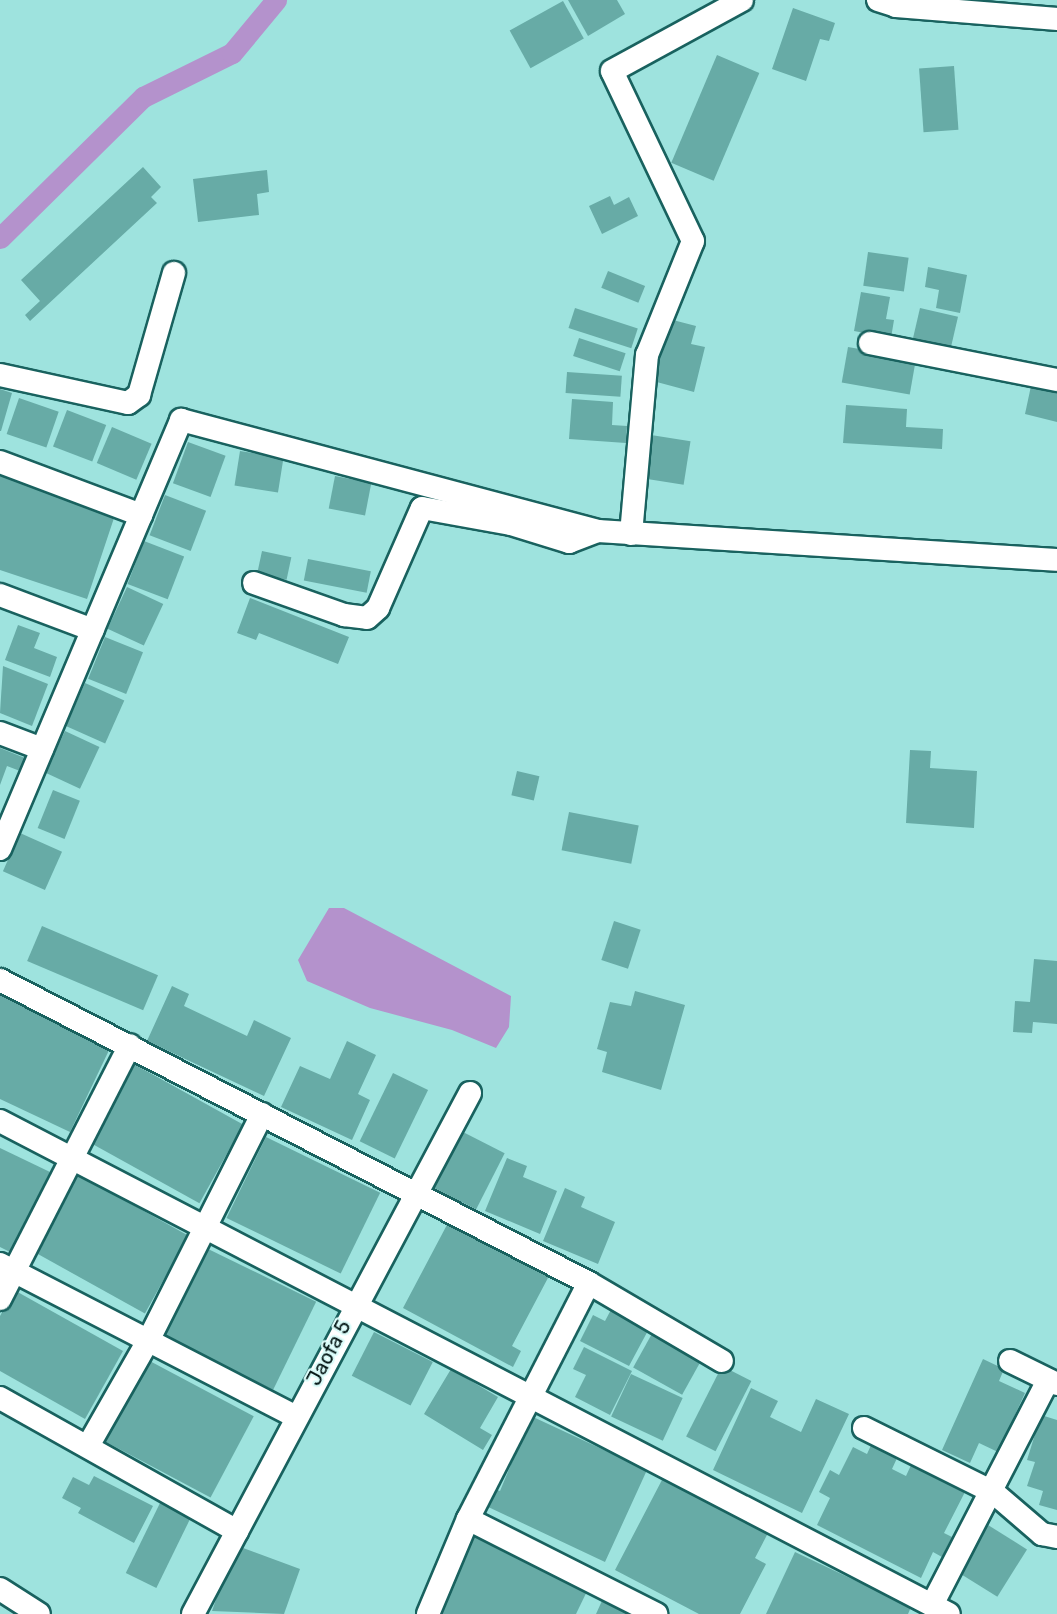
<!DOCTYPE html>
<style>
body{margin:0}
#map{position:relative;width:1057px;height:1614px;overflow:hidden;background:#9ee3de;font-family:Rubik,sans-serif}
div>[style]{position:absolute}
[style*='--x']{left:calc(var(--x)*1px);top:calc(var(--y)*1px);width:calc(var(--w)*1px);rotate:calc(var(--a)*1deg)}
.water>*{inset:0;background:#b492cc}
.canal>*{height:21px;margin:-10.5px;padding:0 10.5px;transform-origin:10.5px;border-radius:10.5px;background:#b492cc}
.building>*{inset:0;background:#67aba6;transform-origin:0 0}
.roads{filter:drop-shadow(2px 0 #19625f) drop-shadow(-2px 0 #19625f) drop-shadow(0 2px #19625f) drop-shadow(0 -2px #19625f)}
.minor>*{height:22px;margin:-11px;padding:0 11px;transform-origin:11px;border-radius:11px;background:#fff}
span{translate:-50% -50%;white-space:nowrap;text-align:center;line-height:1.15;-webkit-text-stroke:4.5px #dbfcfa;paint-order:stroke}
.street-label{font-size:20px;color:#001211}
</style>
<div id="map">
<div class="water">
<i style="clip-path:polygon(329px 908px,344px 908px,511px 996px,509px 1027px,496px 1048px,452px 1030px,370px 1008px,307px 981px,298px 960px)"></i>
</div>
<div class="canal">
<i style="--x:0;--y:238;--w:201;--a:-44.6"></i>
<i style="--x:143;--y:97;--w:99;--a:-26.3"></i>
<i style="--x:232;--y:53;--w:69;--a:-50.3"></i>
</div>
<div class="building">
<i style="clip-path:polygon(568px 0,617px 0,625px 14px,588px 36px)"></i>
<i style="left:563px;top:1px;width:43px;height:61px;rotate:61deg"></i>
<i style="clip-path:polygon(793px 8px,835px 23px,829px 41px,820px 39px,806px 81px,772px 69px)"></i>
<i style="left:717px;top:55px;width:46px;height:117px;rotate:23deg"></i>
<i style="left:954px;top:66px;width:64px;height:35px;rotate:86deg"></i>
<i style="clip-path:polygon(143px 167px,161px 187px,151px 197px,157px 203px,30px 321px,25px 315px,40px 301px,21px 280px)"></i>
<i style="clip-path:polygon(267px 170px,269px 192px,257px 194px,259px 215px,198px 222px,193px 179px)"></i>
<i style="clip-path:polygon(610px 196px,614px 205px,629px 197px,638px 216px,602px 234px,589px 206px)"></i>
<i style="left:868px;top:252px;width:41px;height:34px;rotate:8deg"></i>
<i style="clip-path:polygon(928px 267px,967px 275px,960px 313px,936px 308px,939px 290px,925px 287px)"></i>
<i style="left:608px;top:271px;width:40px;height:18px;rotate:22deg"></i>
<i style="clip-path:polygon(861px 292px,890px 297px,886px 319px,894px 320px,891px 338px,854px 331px)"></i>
<i style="left:575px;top:308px;width:66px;height:21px;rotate:18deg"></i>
<i style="left:920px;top:308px;width:39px;height:36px;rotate:13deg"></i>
<i style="clip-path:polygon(669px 319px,696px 326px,691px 344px,705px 347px,694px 392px,653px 381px)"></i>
<i style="left:579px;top:338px;width:49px;height:19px;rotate:18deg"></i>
<i style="left:848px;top:347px;width:69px;height:36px;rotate:10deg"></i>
<i style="left:567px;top:372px;width:55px;height:21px;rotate:4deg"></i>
<i style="clip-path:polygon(1031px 386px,1057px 392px,1057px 422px,1025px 414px)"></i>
<i style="clip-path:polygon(0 389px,12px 393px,1px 431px,0 431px)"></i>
<i style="left:19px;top:398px;width:42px;height:38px;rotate:19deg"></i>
<i style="clip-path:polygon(572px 399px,613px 402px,612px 425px,627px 426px,626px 443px,569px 439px)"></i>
<i style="clip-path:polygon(846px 405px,907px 409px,906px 427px,943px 429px,942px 449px,843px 443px)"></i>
<i style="left:67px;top:410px;width:42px;height:39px;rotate:21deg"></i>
<i style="left:112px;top:427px;width:43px;height:39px;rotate:23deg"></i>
<i style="left:651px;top:435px;width:40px;height:44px;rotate:9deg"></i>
<i style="left:188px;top:442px;width:40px;height:44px;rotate:20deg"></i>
<i style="left:240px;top:451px;width:44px;height:35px;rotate:9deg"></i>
<i style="clip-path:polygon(0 474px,116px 512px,87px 599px,0 570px)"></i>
<i style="left:335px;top:476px;width:37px;height:33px;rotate:11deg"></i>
<i style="left:165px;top:495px;width:44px;height:43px;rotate:21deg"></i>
<i style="left:144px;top:541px;width:43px;height:46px;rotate:21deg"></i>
<i style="left:262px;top:551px;width:30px;height:23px;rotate:12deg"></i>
<i style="left:308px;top:559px;width:64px;height:22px;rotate:11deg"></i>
<i style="left:127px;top:587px;width:40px;height:46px;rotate:25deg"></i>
<i style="clip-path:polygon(250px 598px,349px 637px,338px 664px,259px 633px,256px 640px,237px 633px)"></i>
<i style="clip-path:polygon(18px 625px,40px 633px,34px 648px,57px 657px,50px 677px,5px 660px)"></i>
<i style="left:105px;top:637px;width:41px;height:45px;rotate:22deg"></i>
<i style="clip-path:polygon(3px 666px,48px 684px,32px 726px,0 713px)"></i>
<i style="left:85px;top:683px;width:43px;height:47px;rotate:24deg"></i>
<i style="left:65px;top:731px;width:38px;height:46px;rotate:25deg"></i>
<i style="clip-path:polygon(0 748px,25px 758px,20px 771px,7px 766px,0 785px)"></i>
<i style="clip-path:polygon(910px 750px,931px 751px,930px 768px,977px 771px,974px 828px,906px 823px)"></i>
<i style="left:517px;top:771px;width:23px;height:25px;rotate:13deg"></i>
<i style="left:53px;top:790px;width:29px;height:41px;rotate:22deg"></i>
<i style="left:569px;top:812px;width:71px;height:39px;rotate:11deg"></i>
<i style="left:20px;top:833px;width:46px;height:42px;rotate:24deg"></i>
<i style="left:614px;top:921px;width:28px;height:41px;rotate:18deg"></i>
<i style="left:42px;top:926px;width:126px;height:38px;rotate:23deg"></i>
<i style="clip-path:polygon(1034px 959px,1057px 961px,1057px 1024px,1033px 1022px,1032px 1033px,1013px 1032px,1015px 1001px,1030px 1002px)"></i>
<i style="clip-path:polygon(172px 986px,189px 994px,184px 1006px,247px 1036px,254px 1020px,291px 1038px,264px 1096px,147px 1041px)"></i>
<i style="clip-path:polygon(635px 991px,685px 1005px,661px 1090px,602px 1072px,607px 1052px,597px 1049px,610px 1002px,631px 1006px)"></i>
<i style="clip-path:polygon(0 993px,111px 1046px,70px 1132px,0 1099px)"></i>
<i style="clip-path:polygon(347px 1041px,376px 1055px,358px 1094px,370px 1100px,352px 1140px,281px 1107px,300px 1066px,330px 1079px)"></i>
<i style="left:132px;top:1063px;width:127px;height:90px;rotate:29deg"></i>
<i style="left:393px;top:1073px;width:39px;height:76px;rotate:26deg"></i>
<i style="left:461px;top:1131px;width:49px;height:63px;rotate:27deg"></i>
<i style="left:266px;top:1137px;width:127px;height:90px;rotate:26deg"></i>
<i style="clip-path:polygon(0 1148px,50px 1172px,12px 1253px,0 1247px)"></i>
<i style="clip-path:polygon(507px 1158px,527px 1166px,523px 1177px,557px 1191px,540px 1234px,485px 1211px)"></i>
<i style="left:77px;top:1174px;width:127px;height:89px;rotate:29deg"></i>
<i style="clip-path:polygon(565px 1188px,585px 1197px,581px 1207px,615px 1222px,598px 1264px,543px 1241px)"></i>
<i style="clip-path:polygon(449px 1221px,549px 1276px,512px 1346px,521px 1351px,513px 1367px,403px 1308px)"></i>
<i style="left:202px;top:1246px;width:127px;height:98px;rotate:26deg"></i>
<i style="clip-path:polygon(14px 1290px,123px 1351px,85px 1419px,0 1371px,0 1316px)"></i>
<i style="clip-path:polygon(613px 1306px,651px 1325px,629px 1366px,580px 1341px,593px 1315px,605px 1321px)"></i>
<i style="left:654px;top:1330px;width:56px;height:43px;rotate:29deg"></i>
<i style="left:374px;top:1332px;width:66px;height:49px;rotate:27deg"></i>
<i style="clip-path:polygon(584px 1347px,632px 1371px,610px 1415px,575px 1397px,586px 1375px,573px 1369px)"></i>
<i style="left:146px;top:1359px;width:122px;height:92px;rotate:28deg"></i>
<i style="clip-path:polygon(983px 1359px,1004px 1369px,999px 1381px,1025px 1393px,998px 1452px,979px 1443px,970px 1463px,942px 1450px)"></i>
<i style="left:722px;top:1366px;width:33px;height:79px;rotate:27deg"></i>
<i style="clip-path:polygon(451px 1369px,498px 1397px,480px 1428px,492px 1435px,483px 1450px,424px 1414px)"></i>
<i style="left:631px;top:1374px;width:57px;height:47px;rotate:25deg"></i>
<i style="clip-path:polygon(751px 1388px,778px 1401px,770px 1417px,801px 1432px,816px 1399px,849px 1414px,802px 1513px,713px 1470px)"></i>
<i style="clip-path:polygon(1041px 1415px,1057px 1420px,1057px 1510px,1039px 1505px,1043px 1491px,1027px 1486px,1035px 1462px,1027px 1460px)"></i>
<i style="clip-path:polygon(531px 1416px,647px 1470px,605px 1562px,484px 1505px,492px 1488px,500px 1491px)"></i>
<i style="clip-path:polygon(872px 1443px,898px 1456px,892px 1469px,906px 1476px,912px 1463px,966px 1490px,944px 1533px,952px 1537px,942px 1557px,933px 1552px,921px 1578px,817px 1525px,830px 1498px,819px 1492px,830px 1470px,839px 1475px,853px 1447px,867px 1454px)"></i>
<i style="clip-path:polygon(94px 1476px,153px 1506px,134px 1543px,78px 1513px,81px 1508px,62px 1498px,73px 1477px,89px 1485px)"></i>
<i style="clip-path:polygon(663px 1478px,768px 1533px,755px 1558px,766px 1564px,740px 1614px,699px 1614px,615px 1570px)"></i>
<i style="left:160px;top:1503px;width:34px;height:78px;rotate:26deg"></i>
<i style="left:988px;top:1525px;width:46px;height:56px;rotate:32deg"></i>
<i style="clip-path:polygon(474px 1527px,591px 1583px,576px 1614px,433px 1614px)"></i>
<i style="clip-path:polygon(235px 1545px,300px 1569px,284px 1614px,212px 1611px)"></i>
<i style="clip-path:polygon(795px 1552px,911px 1607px,908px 1614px,766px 1614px)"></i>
<i style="clip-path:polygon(606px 1592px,650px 1614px,596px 1614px)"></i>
</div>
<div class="roads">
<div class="minor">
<i style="--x:878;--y:0;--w:19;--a:18"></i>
<i style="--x:896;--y:6;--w:162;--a:4.6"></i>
<i style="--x:870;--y:343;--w:191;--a:11.2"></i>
<i style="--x:0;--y:375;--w:131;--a:12.3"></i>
<i style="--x:128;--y:403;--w:14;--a:-36"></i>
<i style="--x:139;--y:395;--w:127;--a:-74"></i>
<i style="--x:0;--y:462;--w:151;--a:20.6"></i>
<i style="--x:631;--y:534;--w:180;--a:-84.9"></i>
<i style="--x:647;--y:355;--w:123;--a:-68"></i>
<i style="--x:693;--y:241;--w:188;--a:-115.5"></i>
<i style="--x:612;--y:71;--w:148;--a:-28.6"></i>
<i style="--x:254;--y:583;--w:96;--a:19.6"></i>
<i style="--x:344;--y:615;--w:23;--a:7"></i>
<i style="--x:367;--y:618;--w:15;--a:-42"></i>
<i style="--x:378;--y:608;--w:109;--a:-66.3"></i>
<i style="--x:422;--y:508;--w:90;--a:10.2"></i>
<i style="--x:511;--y:524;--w:61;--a:17.2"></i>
<i style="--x:569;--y:542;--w:30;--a:-21"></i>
<i style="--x:0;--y:595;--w:99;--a:20.6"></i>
<i style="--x:0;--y:733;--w:45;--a:20.9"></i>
<i style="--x:0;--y:849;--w:466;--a:-67.1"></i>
<i style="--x:181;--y:420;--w:431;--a:14.9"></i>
<i style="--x:597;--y:531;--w:461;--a:3.6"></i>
<i style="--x:0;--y:980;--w:662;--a:27.22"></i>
<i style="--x:589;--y:1283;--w:154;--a:30.4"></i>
<i style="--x:0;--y:1121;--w:1069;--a:27.45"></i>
<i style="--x:0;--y:1264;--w:333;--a:27.3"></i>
<i style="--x:0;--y:1299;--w:285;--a:-62.9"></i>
<i style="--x:1010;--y:1361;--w:52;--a:26.1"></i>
<i style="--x:0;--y:1398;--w:272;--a:29.3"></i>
<i style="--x:864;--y:1428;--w:144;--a:26.4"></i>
<i style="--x:993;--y:1492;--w:65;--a:40.6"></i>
<i style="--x:1042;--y:1534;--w:15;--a:11"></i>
<i style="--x:88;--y:1446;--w:121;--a:-60.3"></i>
<i style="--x:148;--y:1341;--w:254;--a:-63.3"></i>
<i style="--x:468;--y:1519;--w:211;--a:26.8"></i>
<i style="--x:0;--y:1589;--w:46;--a:32.7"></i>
<i style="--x:932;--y:1605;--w:253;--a:-62.7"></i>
<i style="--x:193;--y:1614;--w:590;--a:-62"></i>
<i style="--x:428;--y:1614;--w:103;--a:-67.2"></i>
<i style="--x:468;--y:1519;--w:265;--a:-62.9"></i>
</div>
</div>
<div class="street-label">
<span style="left:329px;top:1353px;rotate:-62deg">Jaofa 5</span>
</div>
</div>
